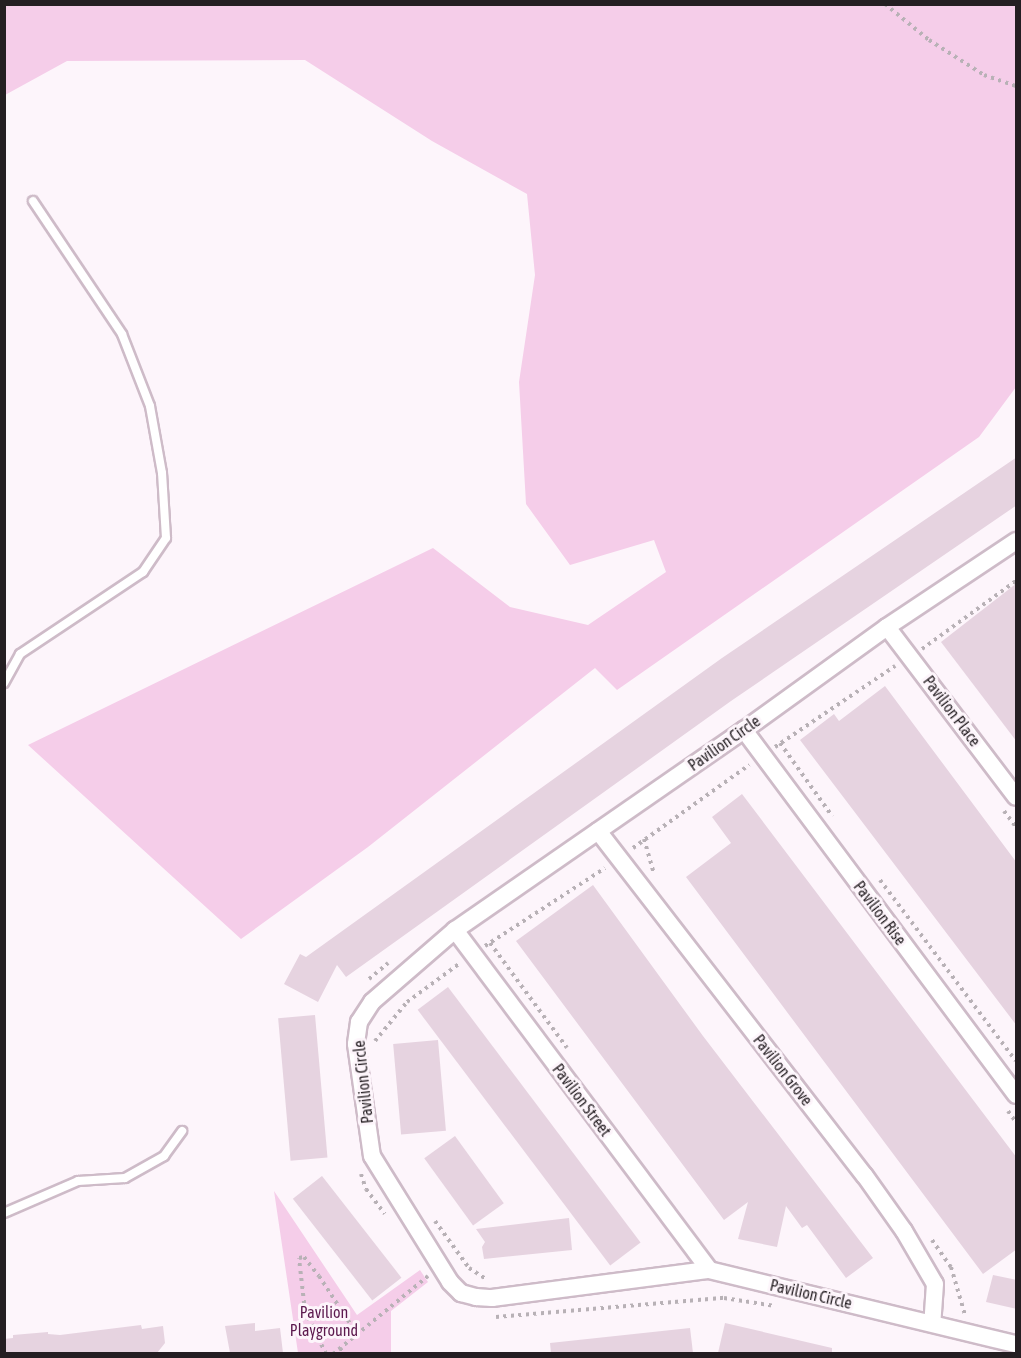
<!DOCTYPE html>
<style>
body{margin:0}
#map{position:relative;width:1021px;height:1358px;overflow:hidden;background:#fdf5fb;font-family:"Asap Condensed",sans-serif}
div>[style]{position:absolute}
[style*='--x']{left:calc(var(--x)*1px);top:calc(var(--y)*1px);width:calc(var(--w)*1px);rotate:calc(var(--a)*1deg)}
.green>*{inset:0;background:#f5cde9}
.building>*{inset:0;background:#e6d3e0;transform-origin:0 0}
.path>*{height:4px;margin-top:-2px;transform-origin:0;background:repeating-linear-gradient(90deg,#b8b1b6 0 3px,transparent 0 7.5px)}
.roads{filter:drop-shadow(2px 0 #cebbc8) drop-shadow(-2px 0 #cebbc8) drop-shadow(0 2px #cebbc8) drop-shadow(0 -2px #cebbc8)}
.service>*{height:8px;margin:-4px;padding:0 4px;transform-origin:4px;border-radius:4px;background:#fff}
.minor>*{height:16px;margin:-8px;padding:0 8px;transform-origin:8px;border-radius:8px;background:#fff}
span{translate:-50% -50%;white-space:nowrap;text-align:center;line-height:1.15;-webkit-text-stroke:6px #fdf5fb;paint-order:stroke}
.street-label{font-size:16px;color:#241e22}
.park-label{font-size:16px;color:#5c194e}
.frame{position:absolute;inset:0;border:6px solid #241e22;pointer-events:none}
</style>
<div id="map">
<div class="green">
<i style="clip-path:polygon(5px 4px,1016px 5px,1016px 387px,979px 437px,617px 690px,595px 668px,368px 847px,241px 939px,28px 745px,433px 548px,510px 607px,588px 625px,666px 572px,654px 540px,570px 565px,526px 504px,519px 382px,535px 275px,527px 194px,432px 141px,305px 60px,67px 61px,5px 95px)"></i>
<i style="clip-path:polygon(274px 1191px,357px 1315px,420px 1270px,428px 1282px,391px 1311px,391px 1353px,298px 1353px)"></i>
</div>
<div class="building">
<i style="clip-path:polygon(1017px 457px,1017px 505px,731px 701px,346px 977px,337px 965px,318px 1002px,284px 984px,300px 954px,306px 957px,722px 658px)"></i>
<i style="clip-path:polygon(1017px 583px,1017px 742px,941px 642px)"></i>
<i style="clip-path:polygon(885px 686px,1017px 863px,1017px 1026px,800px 740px,834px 714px,839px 721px)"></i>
<i style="clip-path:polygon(742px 794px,1017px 1158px,1017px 1249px,983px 1274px,686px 877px,731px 843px,712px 817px)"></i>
<i style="clip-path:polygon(593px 885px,703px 1036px,873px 1258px,846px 1278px,807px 1225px,802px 1228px,786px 1206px,777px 1247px,738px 1239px,748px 1202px,724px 1220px,516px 941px)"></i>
<i style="left:448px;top:987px;width:320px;height:38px;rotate:53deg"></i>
<i style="left:315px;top:1015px;width:143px;height:37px;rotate:85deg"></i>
<i style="left:438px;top:1040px;width:91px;height:45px;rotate:85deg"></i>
<i style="left:455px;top:1136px;width:83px;height:38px;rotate:54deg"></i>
<i style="left:322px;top:1176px;width:129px;height:37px;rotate:52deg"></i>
<i style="clip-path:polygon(569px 1218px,572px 1250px,484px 1259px,482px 1247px,485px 1242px,476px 1229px)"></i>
<i style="clip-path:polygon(993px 1275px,1017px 1280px,1017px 1309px,986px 1302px)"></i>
<i style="clip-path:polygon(255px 1323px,255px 1331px,280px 1328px,283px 1353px,230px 1353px,225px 1326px)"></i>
<i style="clip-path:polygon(725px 1323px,832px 1348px,832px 1353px,718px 1353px)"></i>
<i style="clip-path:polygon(141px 1325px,142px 1329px,163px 1326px,165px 1343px,157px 1353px,4px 1353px,4px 1339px,13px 1338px,13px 1335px,48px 1332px,48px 1334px,60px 1335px)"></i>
<i style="clip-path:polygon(690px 1328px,693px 1353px,551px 1353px,550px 1343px)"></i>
</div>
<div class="path">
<i style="--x:885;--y:4;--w:57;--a:39.3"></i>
<i style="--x:929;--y:40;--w:65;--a:32.5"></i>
<i style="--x:984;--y:75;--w:34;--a:19"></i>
<i style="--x:922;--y:649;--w:116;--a:-35.9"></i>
<i style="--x:780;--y:743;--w:90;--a:54.5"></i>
<i style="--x:775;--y:747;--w:145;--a:-34"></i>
<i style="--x:1004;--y:811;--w:20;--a:53"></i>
<i style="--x:644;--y:839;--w:35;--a:74"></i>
<i style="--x:633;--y:848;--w:143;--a:-35.6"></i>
<i style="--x:880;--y:880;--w:226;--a:53.1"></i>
<i style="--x:490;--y:943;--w:130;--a:53.7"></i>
<i style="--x:485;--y:946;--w:143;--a:-33"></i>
<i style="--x:369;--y:979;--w:25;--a:-40"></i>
<i style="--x:375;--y:1041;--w:50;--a:-50.6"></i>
<i style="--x:407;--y:1002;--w:64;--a:-36.2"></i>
<i style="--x:1008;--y:1111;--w:14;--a:54"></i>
<i style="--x:361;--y:1174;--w:16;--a:72"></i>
<i style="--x:366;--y:1189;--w:31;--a:53"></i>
<i style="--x:435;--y:1221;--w:58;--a:54.1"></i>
<i style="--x:469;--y:1268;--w:20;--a:33"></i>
<i style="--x:932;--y:1240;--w:33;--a:55"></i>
<i style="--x:951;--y:1267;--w:50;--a:73.7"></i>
<i style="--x:496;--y:1317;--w:229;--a:-4.8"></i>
<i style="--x:724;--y:1298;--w:52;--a:8.9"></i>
<i style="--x:340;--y:1348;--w:7;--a:56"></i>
<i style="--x:326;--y:1354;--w:48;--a:-116"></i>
<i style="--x:305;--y:1311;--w:53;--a:-96.5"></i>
<i style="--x:299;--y:1258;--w:5;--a:-11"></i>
<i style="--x:304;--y:1257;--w:24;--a:52"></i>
<i style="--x:319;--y:1276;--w:69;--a:56.8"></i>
<i style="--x:333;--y:1354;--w:123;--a:-39.4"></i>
</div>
<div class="roads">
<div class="service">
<i style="--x:4;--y:683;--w:33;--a:-61"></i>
<i style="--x:20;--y:654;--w:148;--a:-33.7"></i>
<i style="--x:143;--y:572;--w:41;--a:-55.9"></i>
<i style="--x:166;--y:538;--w:65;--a:-93.5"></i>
<i style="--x:162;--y:473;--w:68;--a:-100.2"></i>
<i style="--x:150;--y:406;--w:77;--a:-111.3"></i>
<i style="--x:122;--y:334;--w:160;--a:-123.8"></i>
<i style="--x:4;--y:1213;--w:81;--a:-23.4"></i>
<i style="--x:78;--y:1181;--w:47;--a:-3.7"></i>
<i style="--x:125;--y:1178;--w:45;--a:-29.4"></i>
<i style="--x:164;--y:1156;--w:31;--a:-54"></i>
</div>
<div class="minor">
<i style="--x:1016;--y:541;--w:155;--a:146.3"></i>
<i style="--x:887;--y:627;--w:176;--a:144.2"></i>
<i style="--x:744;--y:730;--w:351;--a:145.3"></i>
<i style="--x:455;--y:930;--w:110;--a:139.1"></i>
<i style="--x:372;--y:1002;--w:24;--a:123"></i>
<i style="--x:359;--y:1022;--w:22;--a:98"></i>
<i style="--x:356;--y:1044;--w:113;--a:81.9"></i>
<i style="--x:372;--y:1156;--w:148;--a:58.2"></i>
<i style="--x:450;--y:1282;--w:16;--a:45"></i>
<i style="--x:461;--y:1293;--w:16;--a:15"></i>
<i style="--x:476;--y:1297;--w:16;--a:4"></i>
<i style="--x:492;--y:1298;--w:219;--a:-7.4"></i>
<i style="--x:709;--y:1270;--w:316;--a:13.6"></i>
<i style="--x:887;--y:627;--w:213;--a:52.8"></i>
<i style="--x:744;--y:730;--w:455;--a:53.3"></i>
<i style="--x:598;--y:831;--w:436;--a:52.3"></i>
<i style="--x:865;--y:1176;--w:67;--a:54.7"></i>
<i style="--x:904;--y:1231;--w:61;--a:59.7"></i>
<i style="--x:935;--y:1284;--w:39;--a:94"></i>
<i style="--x:455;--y:930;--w:424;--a:53.2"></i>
</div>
</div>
<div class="street-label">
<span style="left:952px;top:711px;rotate:53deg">Pavilion Place</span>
<span style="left:724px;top:743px;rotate:-35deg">Pavilion Circle</span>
<span style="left:880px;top:913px;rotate:53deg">Pavilion Rise</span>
<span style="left:783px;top:1070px;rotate:52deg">Pavilion Grove</span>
<span style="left:363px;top:1082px;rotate:-96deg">Pavilion Circle</span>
<span style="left:582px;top:1100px;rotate:53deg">Pavilion Street</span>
<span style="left:811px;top:1294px;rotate:13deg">Pavilion Circle</span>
</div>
<div class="park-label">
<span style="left:324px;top:1321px">Pavilion<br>Playground</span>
</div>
<div class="frame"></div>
</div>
